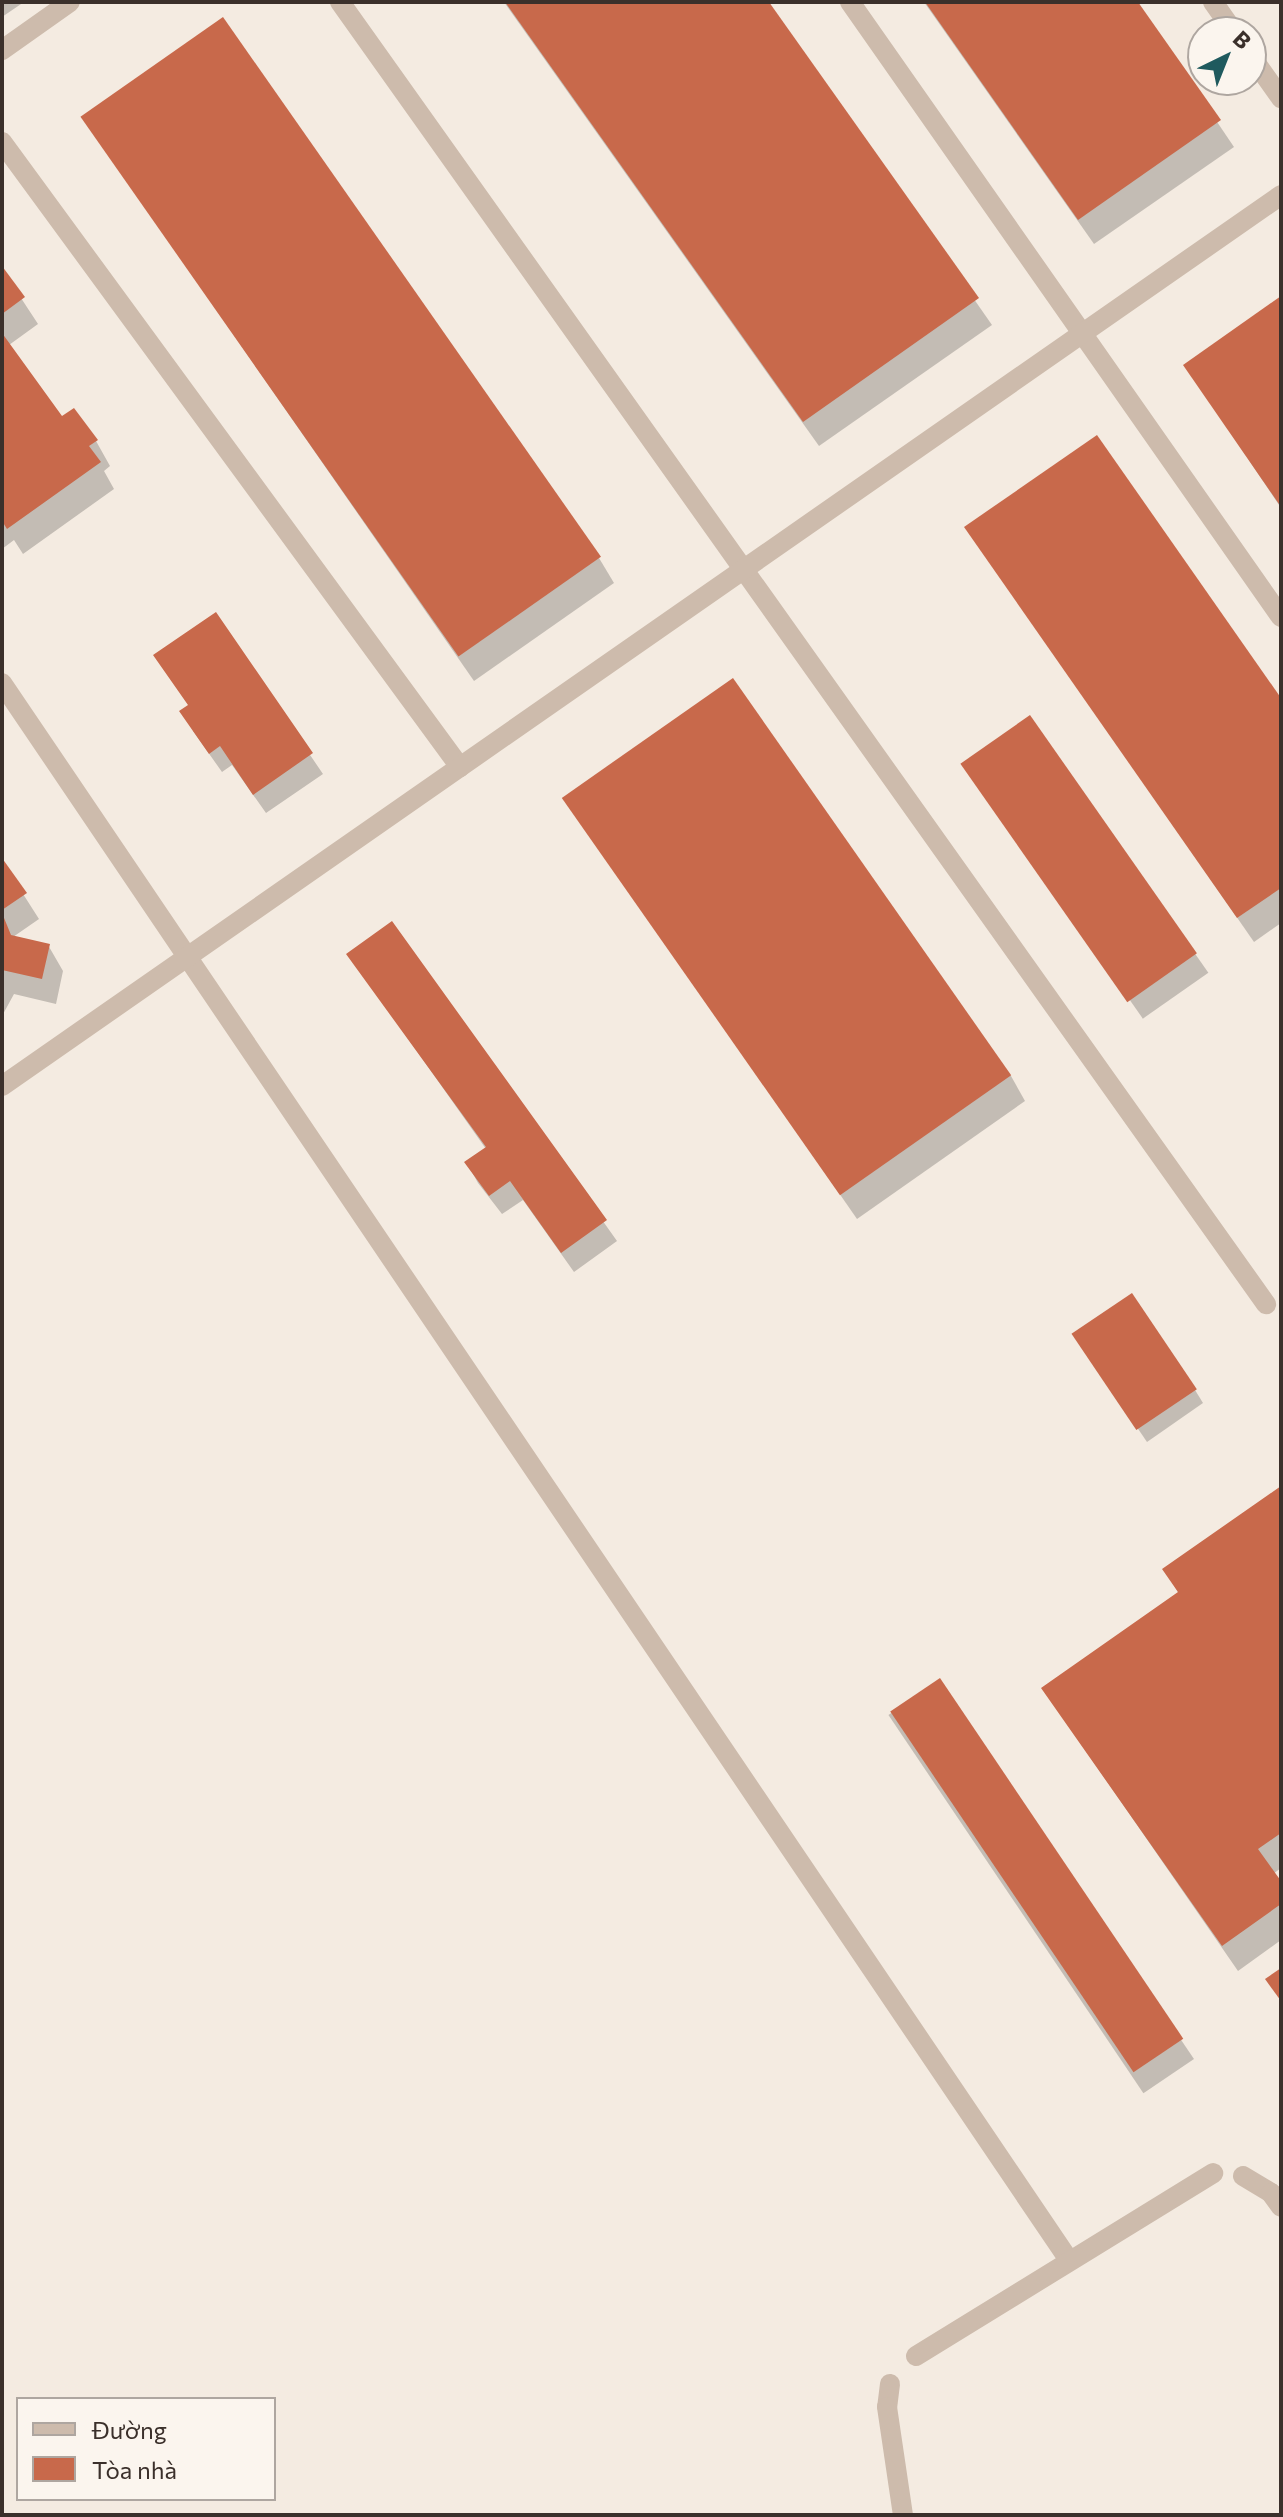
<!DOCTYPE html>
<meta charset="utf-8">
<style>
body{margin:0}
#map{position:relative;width:1283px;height:2517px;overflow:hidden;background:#f4ebe1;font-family:Commissioner,sans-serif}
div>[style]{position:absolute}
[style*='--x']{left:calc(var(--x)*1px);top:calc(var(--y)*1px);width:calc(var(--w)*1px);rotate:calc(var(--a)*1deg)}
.shadow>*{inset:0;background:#0003;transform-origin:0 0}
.building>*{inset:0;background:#c8694b;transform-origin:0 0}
.service>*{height:20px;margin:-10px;padding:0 10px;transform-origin:10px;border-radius:10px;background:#cdbbac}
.minor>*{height:20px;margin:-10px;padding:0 10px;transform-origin:10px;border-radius:10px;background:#cdbbac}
span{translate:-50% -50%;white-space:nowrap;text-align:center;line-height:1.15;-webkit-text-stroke:6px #fbf5ee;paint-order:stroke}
.frame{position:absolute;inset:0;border:4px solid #3b302b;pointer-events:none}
.legend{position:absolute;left:16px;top:2397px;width:260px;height:104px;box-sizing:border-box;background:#fbf5ee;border:2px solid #aea6a0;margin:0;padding:10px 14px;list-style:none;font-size:24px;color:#3b302b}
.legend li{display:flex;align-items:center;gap:16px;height:40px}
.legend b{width:40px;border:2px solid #aea6a0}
.north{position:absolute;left:1187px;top:16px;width:80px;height:80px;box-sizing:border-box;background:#fbf5ee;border:2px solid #aea6a0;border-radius:50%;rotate:43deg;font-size:22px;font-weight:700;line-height:32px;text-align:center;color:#3b302b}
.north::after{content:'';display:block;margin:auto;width:28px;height:36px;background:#1f5a5e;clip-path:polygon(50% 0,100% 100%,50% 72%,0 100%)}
</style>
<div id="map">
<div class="shadow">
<i style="clip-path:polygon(2px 2px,24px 2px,2px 17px)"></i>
<i style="clip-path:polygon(504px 2px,767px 2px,992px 325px,819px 446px)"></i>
<i style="clip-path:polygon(924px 2px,1136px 2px,1234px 147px,1094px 244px)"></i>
<i style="clip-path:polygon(83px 118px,599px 558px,614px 583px,474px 681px)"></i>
<i style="clip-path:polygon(2px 269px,38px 324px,9px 345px,62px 419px,96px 441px,110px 466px,104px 471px,114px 489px,23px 554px,14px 540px,2px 549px)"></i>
<i style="clip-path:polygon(1281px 299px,1281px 508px,1185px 365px)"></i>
<i style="clip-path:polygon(967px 528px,1281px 702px,1281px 923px,1254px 942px)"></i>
<i style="clip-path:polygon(215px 615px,323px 774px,266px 813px,232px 765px,222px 772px,193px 731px,189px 706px,156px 656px)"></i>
<i style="left:1030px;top:718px;width:311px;height:80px;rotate:55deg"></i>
<i style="clip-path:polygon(565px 798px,1011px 1076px,1025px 1101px,857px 1219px)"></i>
<i style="clip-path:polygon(2px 861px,39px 919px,13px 937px,48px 945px,63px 971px,56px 1004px,14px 994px,2px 1016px,2px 1030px)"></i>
<i style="clip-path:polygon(392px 924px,617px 1241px,574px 1272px,523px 1200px,502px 1214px,478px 1183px,467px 1163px,486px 1149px,349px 955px)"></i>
<i style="clip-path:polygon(1083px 1348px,1195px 1390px,1203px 1403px,1147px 1442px)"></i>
<i style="clip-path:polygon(1281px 1489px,1281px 1868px,1273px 1874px,1281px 1885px,1281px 1940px,1238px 1971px,1043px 1689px,1179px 1594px,1165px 1570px)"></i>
<i style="left:939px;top:1681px;width:456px;height:61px;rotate:56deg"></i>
</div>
<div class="building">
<i style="clip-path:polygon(505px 2px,769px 2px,979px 298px,803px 422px)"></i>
<i style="clip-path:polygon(925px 2px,1138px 2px,1221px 120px,1078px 220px)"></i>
<i style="left:223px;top:17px;width:659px;height:174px;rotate:55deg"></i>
<i style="clip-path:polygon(2px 266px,25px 297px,2px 314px)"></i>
<i style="clip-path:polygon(1281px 296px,1281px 507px,1183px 365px)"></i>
<i style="clip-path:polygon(2px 333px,62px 416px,74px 408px,98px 440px,89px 446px,101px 462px,7px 529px,2px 521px)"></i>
<i style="clip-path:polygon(1097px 435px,1281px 698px,1281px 888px,1237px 918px,964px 527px)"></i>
<i style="clip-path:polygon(216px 612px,313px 753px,253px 795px,220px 746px,209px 754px,179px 711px,188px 705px,153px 655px)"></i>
<i style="left:733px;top:678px;width:485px;height:209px;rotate:55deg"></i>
<i style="left:1030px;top:715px;width:291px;height:85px;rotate:55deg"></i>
<i style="clip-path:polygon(2px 858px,27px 893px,2px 910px)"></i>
<i style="clip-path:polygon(2px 913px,11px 935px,50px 944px,42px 979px,2px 970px)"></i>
<i style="clip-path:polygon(392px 921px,607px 1220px,561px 1253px,510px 1181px,489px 1196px,464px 1162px,486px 1147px,346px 954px)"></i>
<i style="left:1132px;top:1293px;width:116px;height:73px;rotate:56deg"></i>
<i style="clip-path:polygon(1281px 1486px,1281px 1833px,1258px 1849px,1281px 1881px,1281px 1904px,1222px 1946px,1041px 1688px,1178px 1592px,1162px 1569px)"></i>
<i style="left:940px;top:1678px;width:435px;height:60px;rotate:56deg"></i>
<i style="clip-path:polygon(1281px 1968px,1281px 2001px,1265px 1979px)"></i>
</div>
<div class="service">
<i style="--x:340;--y:2;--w:1598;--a:54.58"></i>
<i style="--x:850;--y:2;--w:751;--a:54.98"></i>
<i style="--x:1213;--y:2;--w:37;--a:55"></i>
<i style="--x:2;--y:50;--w:83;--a:-35.2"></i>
<i style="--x:1251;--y:56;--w:52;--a:54.5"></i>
<i style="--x:2;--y:142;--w:775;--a:53.77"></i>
<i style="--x:2;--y:683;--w:1904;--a:55.92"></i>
<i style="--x:2;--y:1086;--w:1559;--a:-34.86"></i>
</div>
<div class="minor">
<i style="--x:1243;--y:2176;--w:33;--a:31"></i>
<i style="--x:1271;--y:2193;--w:17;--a:54"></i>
<i style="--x:916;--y:2356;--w:349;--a:-31.6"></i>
<i style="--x:890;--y:2384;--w:23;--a:97"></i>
<i style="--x:887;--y:2407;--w:109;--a:81.6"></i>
</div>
<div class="frame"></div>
<ul class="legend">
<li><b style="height:10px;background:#cdbbac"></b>Đường</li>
<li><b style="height:22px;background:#c8694b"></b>Tòa nhà</li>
</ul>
<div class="north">B</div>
</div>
